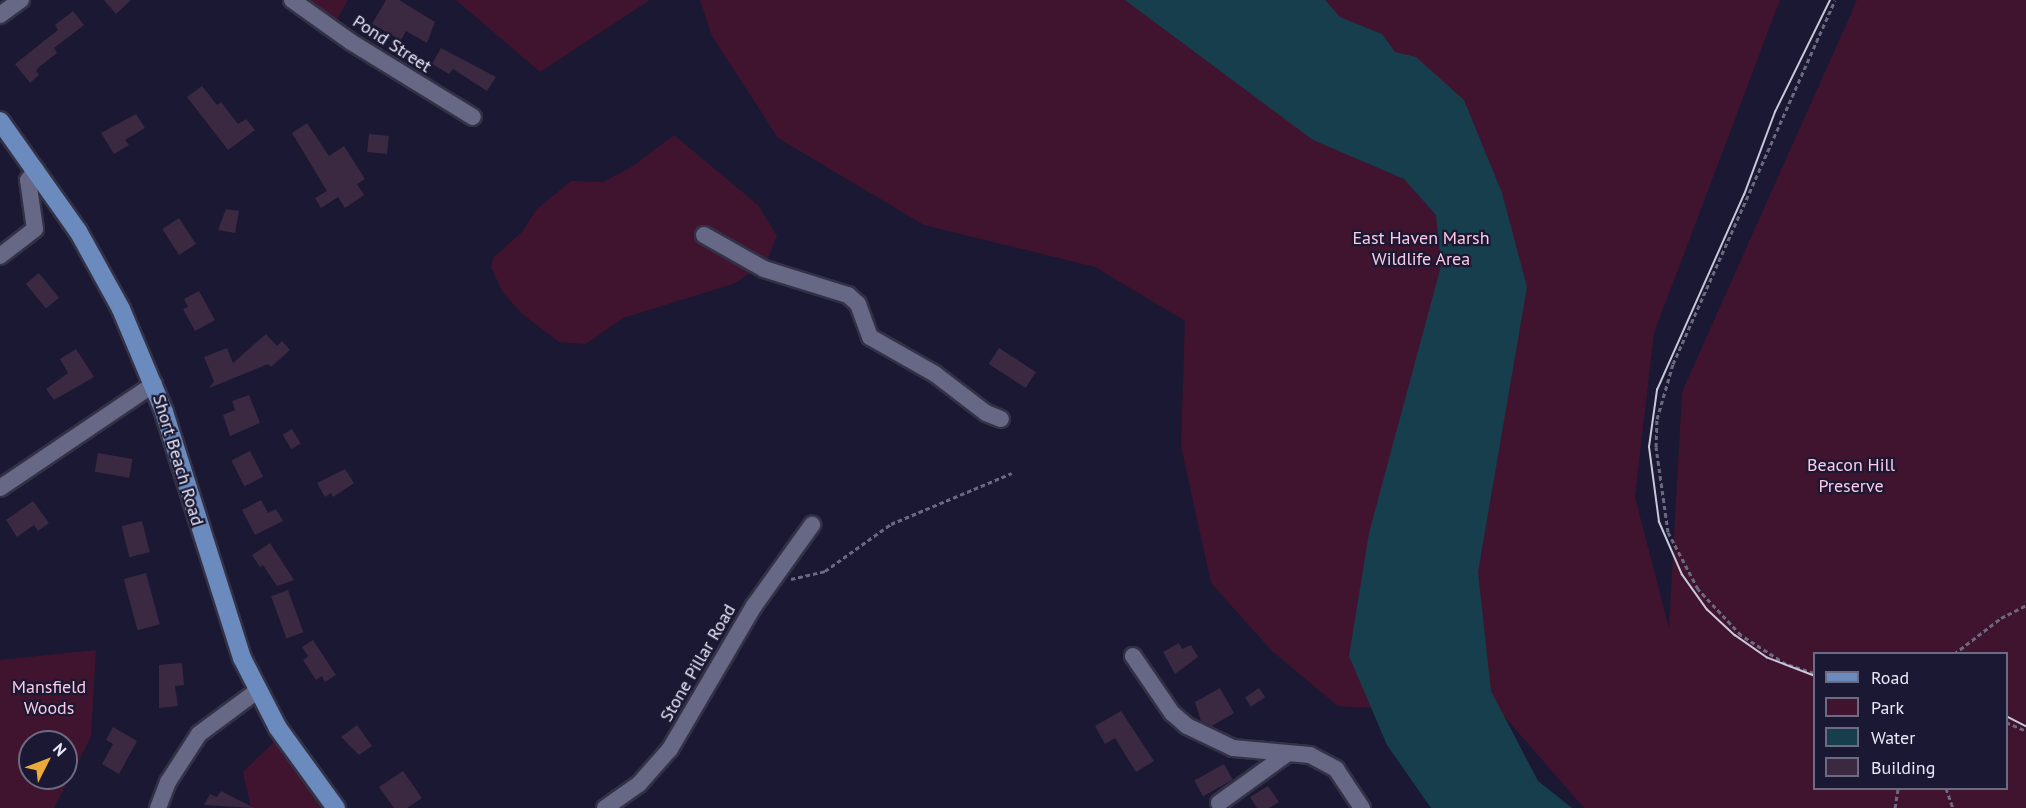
<!DOCTYPE html>
<style>
body{margin:0}
#map{position:relative;width:2026px;height:808px;overflow:hidden;background:#1a1832;font-family:"PT Sans",sans-serif}
div>[style]{position:absolute}
[style*='--x']{left:calc(var(--x)*1px);top:calc(var(--y)*1px);width:calc(var(--w)*1px);rotate:calc(var(--a)*1deg)}
.green>*{inset:0;background:#40142e}
.water>*{inset:0;background:#173e4d}
.building>*{inset:0;background:#3b2942;transform-origin:0 0}
.path>*{height:3px;margin-top:-1.5px;transform-origin:0;background:repeating-linear-gradient(90deg,#6b6980 0 4.5px,transparent 0 7.5px)}
.roads{filter:drop-shadow(2px 0 #333146) drop-shadow(-2px 0 #333146) drop-shadow(0 2px #333146) drop-shadow(0 -2px #333146)}
.minor>*{height:16px;margin:-8px;padding:0 8px;transform-origin:8px;border-radius:8px;background:#676786}
.major>*{height:18px;margin:-9px;padding:0 9px;transform-origin:9px;border-radius:9px;background:#6b8abe}
.tram>*{height:1.5px;margin:-0.75px;padding:0 0.75px;transform-origin:0.75px;border-radius:0.75px;background:#c8c8db}
span{translate:-50% -50%;white-space:nowrap;text-align:center;line-height:1.15;-webkit-text-stroke:4.5px #1a1832;paint-order:stroke}
.street-label{font-size:18px;color:#e8e8fa}
.park-label{font-size:18px;color:#fdc9e4}
.legend{position:absolute;left:1813px;top:652px;width:195px;height:138px;box-sizing:border-box;background:#1a1832;border:2px solid #6c6b82;margin:0;padding:8px 10px;list-style:none;font-size:18px;color:#e8e8fa}
.legend li{display:flex;align-items:center;gap:12px;height:30px}
.legend b{width:30px;border:2px solid #6c6b82}
.north{position:absolute;left:18px;top:730px;width:60px;height:60px;box-sizing:border-box;background:#1a1832;border:2px solid #6c6b82;border-radius:50%;rotate:48deg;font-size:16px;font-weight:700;line-height:24px;text-align:center;color:#e8e8fa}
.north::after{content:'';display:block;margin:auto;width:21px;height:27px;background:#ebaa39;clip-path:polygon(50% 0,100% 100%,50% 72%,0 100%)}
</style>
<div id="map">
<div class="green">
<i style="clip-path:polygon(301px 0,348px 0,335px 23px)"></i>
<i style="clip-path:polygon(456px 0,650px 0,540px 72px)"></i>
<i style="clip-path:polygon(evenodd,700px 0,1780px 0,1654px 333px,1635px 497px,1669px 628px,1682px 392px,1857px 0,2026px 0,2026px 808px,1584px 808px,1504px 716px,1338px 706px,1272px 651px,1211px 583px,1181px 446px,1185px 321px,1095px 267px,924px 225px,778px 138px,712px 36px,700px 0,1814px 654px,2006px 654px,2006px 788px,1814px 788px,1814px 654px)"></i>
<i style="clip-path:polygon(674px 135px,758px 205px,777px 236px,766px 263px,733px 284px,623px 318px,586px 344px,559px 342px,521px 313px,502px 291px,491px 267px,493px 258px,522px 232px,536px 210px,571px 181px,603px 182px,633px 166px)"></i>
<i style="clip-path:polygon(evenodd,96px 650px,91px 737px,54px 808px,0 808px,0 660px,96px 650px,30px 742px,66px 742px,66px 778px,30px 778px,30px 742px)"></i>
<i style="clip-path:polygon(277px 739px,325px 808px,251px 808px,243px 772px)"></i>
</div>
<div class="water">
<i style="clip-path:polygon(1125px 0,1325px 0,1340px 17px,1382px 34px,1395px 52px,1416px 57px,1464px 100px,1502px 193px,1527px 287px,1478px 572px,1491px 691px,1538px 781px,1572px 808px,1431px 808px,1387px 745px,1349px 656px,1369px 533px,1441px 266px,1436px 215px,1404px 179px,1313px 140px)"></i>
</div>
<div class="building">
<i style="clip-path:polygon(104px 0,131px 0,116px 14px)"></i>
<i style="clip-path:polygon(386px 0,399px 0,435px 22px,427px 43px,406px 31px,401px 40px,372px 24px)"></i>
<i style="clip-path:polygon(73px 11px,84px 25px,54px 48px,57px 53px,39px 67px,36px 71px,39px 75px,30px 83px,15px 64px,58px 30px,55px 25px)"></i>
<i style="clip-path:polygon(441px 48px,496px 77px,487px 91px,453px 69px,449px 74px,432px 64px)"></i>
<i style="clip-path:polygon(202px 86px,217px 105px,221px 102px,238px 124px,246px 119px,255px 130px,228px 150px,187px 97px)"></i>
<i style="clip-path:polygon(136px 114px,145px 128px,125px 140px,129px 145px,114px 154px,101px 133px)"></i>
<i style="clip-path:polygon(307px 123px,329px 156px,344px 146px,365px 179px,357px 184px,364px 195px,345px 208px,338px 197px,321px 208px,315px 198px,327px 191px,292px 133px)"></i>
<i style="left:369px;top:134px;width:20px;height:18px;rotate:6deg"></i>
<i style="clip-path:polygon(226px 209px,239px 211px,235px 233px,218px 230px)"></i>
<i style="left:179px;top:218px;width:31px;height:20px;rotate:57deg"></i>
<i style="left:39px;top:273px;width:32px;height:17px;rotate:51deg"></i>
<i style="clip-path:polygon(199px 291px,215px 320px,195px 331px,183px 309px,188px 307px,184px 299px)"></i>
<i style="clip-path:polygon(266px 334px,277px 346px,282px 341px,290px 350px,271px 367px,268px 364px,209px 388px,214px 381px,204px 357px,227px 348px,233px 363px)"></i>
<i style="left:999px;top:348px;width:44px;height:19px;rotate:33deg"></i>
<i style="clip-path:polygon(76px 349px,94px 377px,54px 400px,46px 389px,68px 373px,60px 359px)"></i>
<i style="clip-path:polygon(249px 395px,260px 423px,230px 436px,223px 415px,235px 410px,232px 401px)"></i>
<i style="left:292px;top:429px;width:17px;height:11px;rotate:59deg"></i>
<i style="left:250px;top:451px;width:29px;height:21px;rotate:63deg"></i>
<i style="left:98px;top:453px;width:35px;height:19px;rotate:10deg"></i>
<i style="clip-path:polygon(345px 469px,354px 483px,333px 497px,331px 493px,325px 497px,317px 483px)"></i>
<i style="clip-path:polygon(261px 500px,268px 513px,276px 509px,283px 521px,255px 535px,242px 510px)"></i>
<i style="clip-path:polygon(33px 501px,49px 523px,38px 531px,34px 525px,17px 537px,6px 520px)"></i>
<i style="left:142px;top:521px;width:32px;height:21px;rotate:76deg"></i>
<i style="clip-path:polygon(270px 543px,294px 580px,277px 586px,263px 565px,260px 567px,252px 555px)"></i>
<i style="left:146px;top:573px;width:53px;height:23px;rotate:75deg"></i>
<i style="left:288px;top:590px;width:45px;height:18px;rotate:70deg"></i>
<i style="clip-path:polygon(313px 640px,336px 675px,325px 682px,322px 676px,316px 680px,303px 660px,308px 656px,302px 647px)"></i>
<i style="clip-path:polygon(1179px 643px,1182px 649px,1191px 645px,1198px 657px,1175px 674px,1163px 652px)"></i>
<i style="clip-path:polygon(182px 663px,184px 685px,175px 686px,178px 706px,159px 708px,159px 665px)"></i>
<i style="clip-path:polygon(1220px 688px,1234px 713px,1212px 726px,1201px 721px,1195px 702px)"></i>
<i style="left:1259px;top:688px;width:11px;height:17px;rotate:56deg"></i>
<i style="clip-path:polygon(1121px 711px,1154px 761px,1136px 772px,1115px 738px,1105px 744px,1095px 726px)"></i>
<i style="clip-path:polygon(357px 725px,372px 746px,359px 755px,341px 737px)"></i>
<i style="clip-path:polygon(113px 727px,137px 741px,119px 774px,102px 764px,113px 744px,106px 740px)"></i>
<i style="left:1224px;top:764px;width:18px;height:34px;rotate:61deg"></i>
<i style="clip-path:polygon(403px 771px,422px 798px,407px 808px,394px 808px,379px 787px)"></i>
<i style="clip-path:polygon(1268px 786px,1279px 802px,1269px 808px,1257px 808px,1250px 797px)"></i>
<i style="clip-path:polygon(221px 791px,254px 808px,204px 805px,210px 794px,217px 797px)"></i>
</div>
<div class="path">
<i style="--x:791;--y:579;--w:35;--a:-13"></i>
<i style="--x:825;--y:571;--w:81;--a:-35.5"></i>
<i style="--x:891;--y:524;--w:131;--a:-22.9"></i>
<i style="--x:1954;--y:654;--w:59;--a:-37.5"></i>
<i style="--x:2001;--y:618;--w:28;--a:-27"></i>
<i style="--x:1814;--y:673;--w:29;--a:-162"></i>
<i style="--x:1786;--y:664;--w:54;--a:-147.2"></i>
<i style="--x:1741;--y:635;--w:63;--a:-133.1"></i>
<i style="--x:1698;--y:589;--w:64;--a:-117.8"></i>
<i style="--x:1668;--y:532;--w:86;--a:-98"></i>
<i style="--x:1656;--y:447;--w:28;--a:-88"></i>
<i style="--x:1657;--y:419;--w:57;--a:-73.8"></i>
<i style="--x:1673;--y:364;--w:398;--a:-66"></i>
<i style="--x:2006;--y:722;--w:22;--a:24"></i>
<i style="--x:1946;--y:788;--w:21;--a:71"></i>
<i style="--x:1895;--y:808;--w:20;--a:-81"></i>
</div>
<div class="roads">
<div class="minor">
<i style="--x:292;--y:0;--w:72;--a:35.4"></i>
<i style="--x:351;--y:42;--w:143;--a:31.6"></i>
<i style="--x:0;--y:15;--w:26;--a:-36"></i>
<i style="--x:704;--y:235;--w:69;--a:29.5"></i>
<i style="--x:764;--y:269;--w:88;--a:17.2"></i>
<i style="--x:848;--y:295;--w:13;--a:42"></i>
<i style="--x:858;--y:304;--w:35;--a:70"></i>
<i style="--x:870;--y:337;--w:75;--a:29.6"></i>
<i style="--x:935;--y:374;--w:64;--a:37.4"></i>
<i style="--x:986;--y:413;--w:16;--a:22"></i>
<i style="--x:0;--y:256;--w:44;--a:-37.6"></i>
<i style="--x:35;--y:229;--w:49;--a:-98.1"></i>
<i style="--x:28;--y:180;--w:13;--a:-51"></i>
<i style="--x:0;--y:488;--w:186;--a:-34"></i>
<i style="--x:1133;--y:656;--w:69;--a:55.6"></i>
<i style="--x:1172;--y:713;--w:20;--a:41"></i>
<i style="--x:1187;--y:726;--w:51;--a:25.6"></i>
<i style="--x:1233;--y:748;--w:77;--a:5.2"></i>
<i style="--x:1310;--y:755;--w:30;--a:28"></i>
<i style="--x:1336;--y:769;--w:47;--a:56.3"></i>
<i style="--x:1219;--y:803;--w:84;--a:-35.8"></i>
<i style="--x:158;--y:808;--w:28;--a:-69"></i>
<i style="--x:168;--y:782;--w:57;--a:-57.1"></i>
<i style="--x:199;--y:734;--w:72;--a:-36.6"></i>
<i style="--x:605;--y:808;--w:42;--a:-35.2"></i>
<i style="--x:639;--y:784;--w:47;--a:-48.5"></i>
<i style="--x:670;--y:749;--w:166;--a:-59.6"></i>
<i style="--x:754;--y:606;--w:100;--a:-54.4"></i>
</div>
<div class="major">
<i style="--x:0;--y:121;--w:135;--a:54.7"></i>
<i style="--x:78;--y:231;--w:89;--a:61.1"></i>
<i style="--x:121;--y:309;--w:112;--a:67.3"></i>
<i style="--x:164;--y:412;--w:258;--a:72.4"></i>
<i style="--x:242;--y:658;--w:79;--a:62.8"></i>
<i style="--x:278;--y:728;--w:99;--a:54.1"></i>
</div>
</div>
<div class="tram">
<i style="--x:1814;--y:676;--w:50;--a:-159"></i>
<i style="--x:1767;--y:658;--w:39;--a:-145"></i>
<i style="--x:1735;--y:636;--w:38;--a:-137"></i>
<i style="--x:1707;--y:610;--w:43;--a:-125.5"></i>
<i style="--x:1682;--y:575;--w:58;--a:-113.5"></i>
<i style="--x:1659;--y:522;--w:76;--a:-97.6"></i>
<i style="--x:1649;--y:447;--w:58;--a:-82"></i>
<i style="--x:1657;--y:390;--w:214;--a:-66"></i>
<i style="--x:1744;--y:195;--w:89;--a:-69.5"></i>
<i style="--x:1775;--y:112;--w:125;--a:-63.8"></i>
<i style="--x:2006;--y:716;--w:22;--a:27"></i>
</div>
<div class="street-label">
<span style="left:392px;top:44px;rotate:33deg">Pond Street</span>
<span style="left:178px;top:460px;rotate:73deg">Short Beach Road</span>
<span style="left:698px;top:663px;rotate:-60deg">Stone Pillar Road</span>
</div>
<div class="park-label">
<span style="left:1421px;top:249px">East Haven Marsh<br>Wildlife Area</span>
<span style="left:1851px;top:476px">Beacon Hill<br>Preserve</span>
<span style="left:49px;top:698px">Mansfield<br>Woods</span>
</div>
<ul class="legend">
<li><b style="height:8px;background:#6b8abe"></b>Road</li>
<li><b style="height:16px;background:#40142e"></b>Park</li>
<li><b style="height:16px;background:#173e4d"></b>Water</li>
<li><b style="height:16px;background:#3b2942"></b>Building</li>
</ul>
<div class="north">N</div>
</div>
